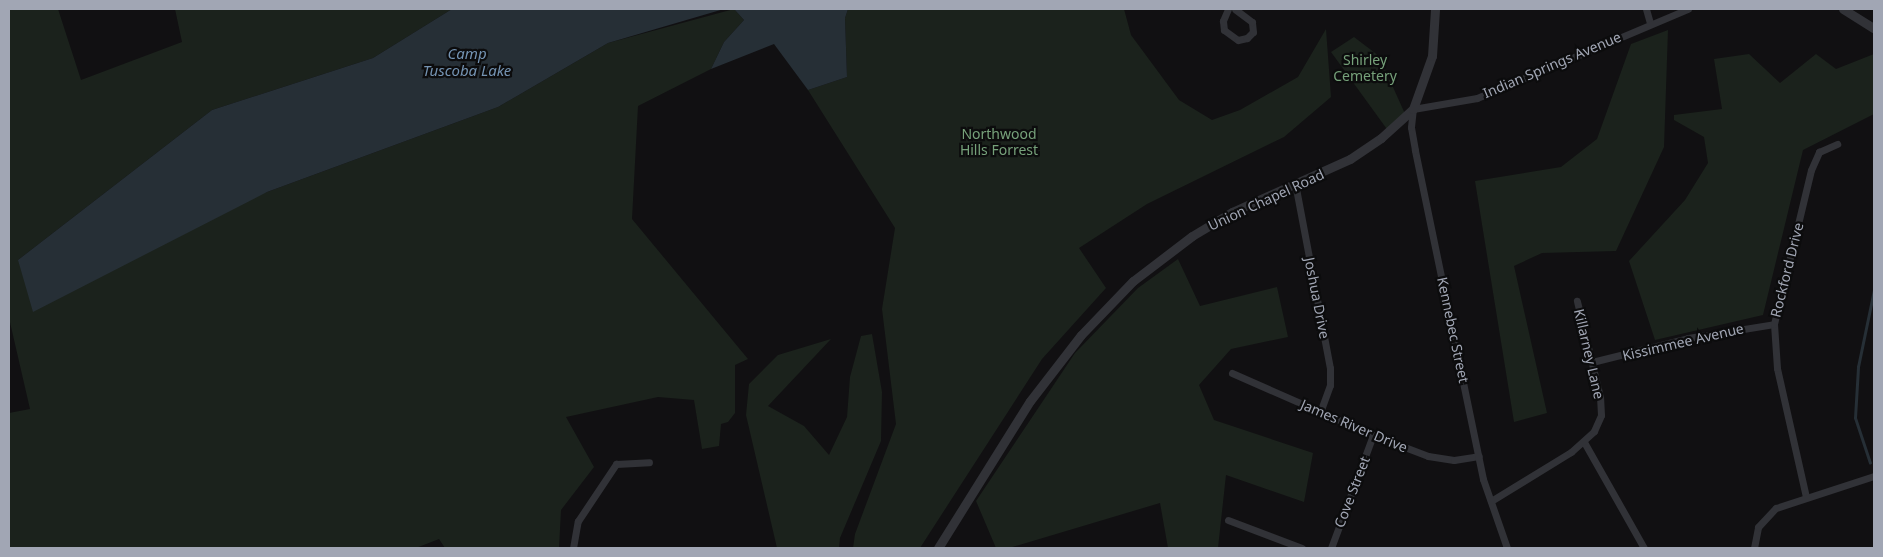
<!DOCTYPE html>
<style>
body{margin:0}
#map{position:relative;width:1883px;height:557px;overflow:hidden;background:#111012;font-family:"Noto Sans",sans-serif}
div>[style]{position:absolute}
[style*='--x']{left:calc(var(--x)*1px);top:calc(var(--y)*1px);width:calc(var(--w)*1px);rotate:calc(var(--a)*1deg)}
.green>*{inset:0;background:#1b221c}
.water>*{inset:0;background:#262f36}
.stream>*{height:2.5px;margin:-1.25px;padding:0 1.25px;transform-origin:1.25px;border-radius:1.25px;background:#262f36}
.minor>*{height:7px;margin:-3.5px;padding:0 3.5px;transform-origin:3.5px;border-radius:3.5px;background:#313237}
.tertiary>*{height:9px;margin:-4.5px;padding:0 4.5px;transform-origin:4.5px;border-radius:4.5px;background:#313237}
span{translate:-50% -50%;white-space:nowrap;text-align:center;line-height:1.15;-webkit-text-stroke:4.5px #0c0c0d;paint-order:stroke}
.park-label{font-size:14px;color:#76a17a}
.street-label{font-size:14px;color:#a1a6b4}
.water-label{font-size:15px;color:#7493b2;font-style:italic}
.frame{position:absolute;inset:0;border:10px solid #a1a6b4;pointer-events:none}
</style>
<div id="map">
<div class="green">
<i style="clip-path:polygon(9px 9px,58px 9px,81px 80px,182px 42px,175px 9px,452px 9px,373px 58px,212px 110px,18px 260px,267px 192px,498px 107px,608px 43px,734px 9px,744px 20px,724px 42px,711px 69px,638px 106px,632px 219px,748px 359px,735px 365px,735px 413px,728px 422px,721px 424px,719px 446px,702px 449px,694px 400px,658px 397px,566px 417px,594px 467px,561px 510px,559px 548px,445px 548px,439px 539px,416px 548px,9px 548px,9px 413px,30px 409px,9px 318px)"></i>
<i style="clip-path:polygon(848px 9px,1124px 9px,1131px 35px,1179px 100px,1212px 120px,1240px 110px,1298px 77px,1326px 29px,1331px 97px,1284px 137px,1147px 204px,1079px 248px,1106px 288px,1042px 359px,920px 548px,853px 548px,855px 534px,896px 424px,882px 309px,895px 228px,808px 90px,847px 77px,845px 18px)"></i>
<i style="clip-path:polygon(1668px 30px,1664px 147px,1616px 251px,1542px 253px,1514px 266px,1547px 413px,1514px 422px,1475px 181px,1561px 167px,1597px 139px,1631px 44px)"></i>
<i style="clip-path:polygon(1354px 37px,1379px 56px,1406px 116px,1389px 132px,1331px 52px)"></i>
<i style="clip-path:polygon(1749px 54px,1780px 83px,1816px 54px,1836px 69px,1874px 54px,1874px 114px,1803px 150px,1763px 315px,1655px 340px,1629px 261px,1685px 200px,1708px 163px,1704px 137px,1674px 120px,1674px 115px,1722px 109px,1714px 59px)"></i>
<i style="clip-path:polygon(1178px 259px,1200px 306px,1277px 287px,1288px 337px,1231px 349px,1199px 385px,1214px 420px,1313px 453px,1304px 502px,1226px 475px,1218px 548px,1168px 548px,1160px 503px,1009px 548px,996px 548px,976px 501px,1075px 353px,1138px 288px)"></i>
<i style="clip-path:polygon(872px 334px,882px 392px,881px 441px,840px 538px,839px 548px,777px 548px,746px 415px,749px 384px,778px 355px,831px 339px,768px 406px,804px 426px,829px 455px,847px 417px,850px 377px,861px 336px)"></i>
</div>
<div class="water">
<i style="clip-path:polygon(452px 9px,724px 9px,608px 43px,498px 107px,267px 192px,33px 312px,18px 260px,212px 110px,373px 58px)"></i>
<i style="clip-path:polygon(734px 9px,848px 9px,845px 18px,847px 77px,808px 90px,774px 44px,711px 69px,724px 42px,744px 20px)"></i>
</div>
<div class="stream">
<i style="--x:1870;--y:463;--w:47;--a:-108.4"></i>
<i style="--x:1855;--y:418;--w:51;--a:-86.6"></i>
<i style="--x:1858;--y:367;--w:79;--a:-78.3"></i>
</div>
<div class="minor">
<i style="--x:1228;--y:9;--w:13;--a:113"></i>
<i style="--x:1223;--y:21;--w:9;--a:84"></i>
<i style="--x:1224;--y:30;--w:17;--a:36"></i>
<i style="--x:1238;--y:40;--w:9;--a:-13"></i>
<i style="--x:1247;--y:38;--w:8;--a:-45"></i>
<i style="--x:1253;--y:32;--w:10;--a:-96"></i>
<i style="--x:1252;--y:22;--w:21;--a:-143"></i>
<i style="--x:1646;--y:9;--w:15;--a:74"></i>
<i style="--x:1295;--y:183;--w:188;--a:79.3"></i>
<i style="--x:1330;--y:368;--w:17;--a:90"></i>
<i style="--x:1330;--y:385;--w:29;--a:110"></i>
<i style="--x:1592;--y:362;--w:99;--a:-14"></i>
<i style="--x:1688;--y:338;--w:87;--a:-9.2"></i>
<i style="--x:1232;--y:373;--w:154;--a:23.7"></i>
<i style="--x:1373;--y:435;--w:59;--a:20.9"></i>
<i style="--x:1428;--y:456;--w:26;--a:9"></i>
<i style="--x:1454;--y:460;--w:25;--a:-9"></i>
<i style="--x:1584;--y:442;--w:122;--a:60.5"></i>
<i style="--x:1806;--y:497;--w:132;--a:-102.7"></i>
<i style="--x:1777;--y:368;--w:44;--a:-93.9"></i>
<i style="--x:1774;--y:324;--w:158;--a:-76.5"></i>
<i style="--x:1811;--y:170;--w:20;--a:-66"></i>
<i style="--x:1819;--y:152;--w:20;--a:-24"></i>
<i style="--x:1491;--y:501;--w:94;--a:-31.5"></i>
<i style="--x:1571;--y:452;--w:31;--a:-42"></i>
<i style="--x:1594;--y:431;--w:17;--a:-66"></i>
<i style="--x:1601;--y:415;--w:18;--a:-93"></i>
<i style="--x:1600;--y:397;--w:99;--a:-103.5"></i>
<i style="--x:1228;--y:520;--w:79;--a:20.7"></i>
<i style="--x:573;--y:548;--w:27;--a:-80"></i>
<i style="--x:578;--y:521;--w:69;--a:-56.3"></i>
<i style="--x:616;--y:464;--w:33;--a:-3"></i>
<i style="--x:1331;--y:548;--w:121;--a:-69.6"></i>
<i style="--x:1507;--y:548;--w:73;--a:-109.2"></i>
<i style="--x:1483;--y:479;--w:336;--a:-101.7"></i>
<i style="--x:1415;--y:150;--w:23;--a:-100"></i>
<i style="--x:1411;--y:127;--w:18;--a:-84"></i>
<i style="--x:1413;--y:109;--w:65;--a:-9.8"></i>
<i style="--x:1477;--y:98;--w:229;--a:-22.9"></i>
<i style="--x:1754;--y:548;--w:21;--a:-79"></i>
<i style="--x:1758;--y:527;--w:26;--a:-47"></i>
<i style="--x:1776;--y:508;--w:103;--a:-18.1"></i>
</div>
<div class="tertiary">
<i style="--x:1843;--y:9;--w:36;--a:32"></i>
<i style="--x:938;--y:548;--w:173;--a:-58"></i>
<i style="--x:1030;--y:401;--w:83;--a:-52.3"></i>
<i style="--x:1081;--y:335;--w:75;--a:-46.1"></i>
<i style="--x:1133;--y:281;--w:74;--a:-37.3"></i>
<i style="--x:1192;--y:236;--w:47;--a:-31"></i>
<i style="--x:1232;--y:212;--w:129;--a:-24.2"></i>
<i style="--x:1350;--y:159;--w:37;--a:-34"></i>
<i style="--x:1381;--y:138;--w:43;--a:-42.2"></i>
<i style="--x:1413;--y:109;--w:56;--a:-70.3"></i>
<i style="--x:1432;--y:56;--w:47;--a:-86.3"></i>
</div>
<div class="park-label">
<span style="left:1365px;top:68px">Shirley<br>Cemetery</span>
<span style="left:999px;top:142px">Northwood<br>Hills Forrest</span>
</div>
<div class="street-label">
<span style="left:1552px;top:65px;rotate:-23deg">Indian Springs Avenue</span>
<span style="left:1266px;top:200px;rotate:-25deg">Union Chapel Road</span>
<span style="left:1787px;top:270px;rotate:-76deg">Rockford Drive</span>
<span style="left:1317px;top:298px;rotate:79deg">Joshua Drive</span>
<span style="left:1453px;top:330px;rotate:78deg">Kennebec Street</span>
<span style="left:1683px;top:342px;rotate:-13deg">Kissimmee Avenue</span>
<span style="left:1589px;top:354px;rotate:77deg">Killarney Lane</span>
<span style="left:1354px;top:426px;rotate:23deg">James River Drive</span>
<span style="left:1352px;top:492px;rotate:-69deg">Cove Street</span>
</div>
<div class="water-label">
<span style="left:467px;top:62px">Camp<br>Tuscoba Lake</span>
</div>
<div class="frame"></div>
</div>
